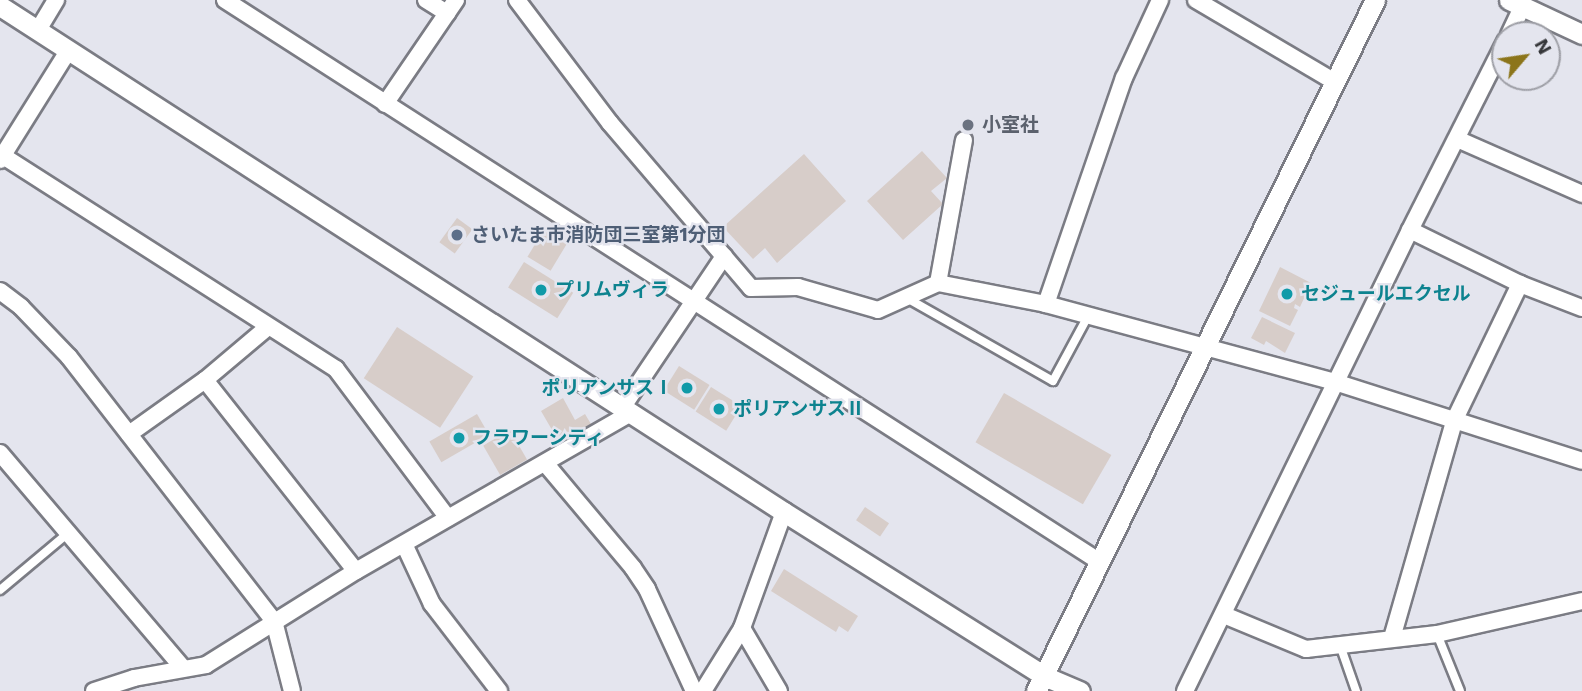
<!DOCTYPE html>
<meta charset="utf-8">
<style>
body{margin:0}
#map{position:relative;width:1582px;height:691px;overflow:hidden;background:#e4e5ee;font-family:"Work Sans","Noto Sans JP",sans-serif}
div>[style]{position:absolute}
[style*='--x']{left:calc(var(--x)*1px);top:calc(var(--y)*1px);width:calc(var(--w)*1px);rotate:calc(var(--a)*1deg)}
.building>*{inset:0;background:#d7cdc9;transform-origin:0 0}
.roads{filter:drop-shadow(2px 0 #7b7c84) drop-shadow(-2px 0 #7b7c84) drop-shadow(0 2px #7b7c84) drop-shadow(0 -2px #7b7c84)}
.service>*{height:8px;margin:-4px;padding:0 4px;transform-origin:4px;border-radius:4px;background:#fff}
.minor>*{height:16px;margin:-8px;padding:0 8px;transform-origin:8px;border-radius:8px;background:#fff}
.tertiary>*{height:19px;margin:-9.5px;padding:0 9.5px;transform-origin:9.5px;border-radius:9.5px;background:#fff}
.dots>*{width:19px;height:19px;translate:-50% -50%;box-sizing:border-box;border:4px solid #e4e5ee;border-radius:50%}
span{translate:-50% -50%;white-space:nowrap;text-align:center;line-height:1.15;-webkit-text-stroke:5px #e4e5ee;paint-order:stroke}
.worship-label{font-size:19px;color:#5b616d;font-weight:700}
.left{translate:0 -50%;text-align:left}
.service-label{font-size:19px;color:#4e5e75;font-weight:700}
.culture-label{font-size:19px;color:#0d838f;font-weight:700}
.right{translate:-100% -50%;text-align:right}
.north{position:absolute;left:1491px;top:21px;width:70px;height:70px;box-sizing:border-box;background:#e4e5ee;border:2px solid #9e9fa6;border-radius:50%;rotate:61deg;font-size:19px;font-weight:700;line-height:28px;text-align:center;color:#36373a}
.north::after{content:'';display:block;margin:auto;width:24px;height:32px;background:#8c751a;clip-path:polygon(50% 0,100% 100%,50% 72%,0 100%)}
</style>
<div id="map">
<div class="building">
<i style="clip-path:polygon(922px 151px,947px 178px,931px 191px,943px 204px,903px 240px,867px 201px)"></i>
<i style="clip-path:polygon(804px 154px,846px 201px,777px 263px,765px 248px,753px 259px,723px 227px)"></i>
<i style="left:457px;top:218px;width:19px;height:30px;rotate:36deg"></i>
<i style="left:546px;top:226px;width:27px;height:36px;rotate:31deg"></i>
<i style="left:524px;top:262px;width:58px;height:30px;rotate:32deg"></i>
<i style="clip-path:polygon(1280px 267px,1311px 283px,1300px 307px,1295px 304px,1294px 308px,1298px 310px,1290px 326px,1259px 311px)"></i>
<i style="clip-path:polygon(1262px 317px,1295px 333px,1285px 353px,1266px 341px,1264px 345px,1251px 338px)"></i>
<i style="left:397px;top:327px;width:91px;height:61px;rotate:33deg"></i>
<i style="left:679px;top:366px;width:36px;height:29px;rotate:32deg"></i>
<i style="left:711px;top:387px;width:36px;height:29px;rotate:32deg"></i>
<i style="left:1004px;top:393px;width:124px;height:57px;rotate:30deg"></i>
<i style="clip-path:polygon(563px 398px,575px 420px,585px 414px,591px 424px,559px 442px,541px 411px)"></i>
<i style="left:477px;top:414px;width:24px;height:55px;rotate:60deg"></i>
<i style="left:510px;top:430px;width:34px;height:31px;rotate:60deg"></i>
<i style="left:865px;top:507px;width:29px;height:16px;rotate:34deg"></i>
<i style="clip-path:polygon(784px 569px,858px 616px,848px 632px,839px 626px,836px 632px,771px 591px)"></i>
</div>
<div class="roads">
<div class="service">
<i style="--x:905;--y:297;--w:170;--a:29.6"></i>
<i style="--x:1053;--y:381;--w:74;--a:-61.7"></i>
<i style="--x:0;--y:590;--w:87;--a:-39.9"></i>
<i style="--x:1437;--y:634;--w:61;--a:68"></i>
<i style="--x:1340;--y:645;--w:49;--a:70.8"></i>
</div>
<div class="minor">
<i style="--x:225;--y:0;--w:1040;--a:32.71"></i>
<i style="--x:426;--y:0;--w:25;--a:32"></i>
<i style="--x:517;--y:0;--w:154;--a:52.9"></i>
<i style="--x:610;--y:123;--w:217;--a:49.5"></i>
<i style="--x:751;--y:288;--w:47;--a:-1.2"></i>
<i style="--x:798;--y:287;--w:83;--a:16"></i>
<i style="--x:878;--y:310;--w:66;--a:-24.2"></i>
<i style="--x:938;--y:283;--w:110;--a:11"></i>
<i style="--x:1046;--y:304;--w:299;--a:15.1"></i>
<i style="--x:1335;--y:382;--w:259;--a:17.7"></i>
<i style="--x:1196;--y:0;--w:161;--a:30.5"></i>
<i style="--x:38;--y:30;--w:35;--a:-59"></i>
<i style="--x:1509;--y:35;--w:31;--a:-65"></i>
<i style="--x:385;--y:104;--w:126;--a:-55.7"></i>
<i style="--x:1457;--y:139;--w:137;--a:23.7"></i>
<i style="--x:0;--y:154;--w:399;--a:32.6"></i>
<i style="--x:336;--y:369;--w:186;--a:53.1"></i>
<i style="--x:0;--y:160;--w:128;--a:-58"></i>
<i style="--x:1410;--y:230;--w:123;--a:26.1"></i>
<i style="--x:1520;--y:284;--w:66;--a:21.2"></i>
<i style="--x:938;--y:283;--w:145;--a:-79.7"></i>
<i style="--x:0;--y:291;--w:26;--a:37"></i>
<i style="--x:21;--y:307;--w:69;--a:46.2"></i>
<i style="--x:69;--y:357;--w:334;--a:52.2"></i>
<i style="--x:274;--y:621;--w:72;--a:75.6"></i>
<i style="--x:1046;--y:304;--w:239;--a:-71"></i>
<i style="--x:1124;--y:78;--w:86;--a:-65.2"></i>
<i style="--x:205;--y:380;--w:243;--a:51.7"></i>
<i style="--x:622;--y:408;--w:183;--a:-56.1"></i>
<i style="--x:129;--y:434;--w:93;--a:-35.4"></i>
<i style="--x:205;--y:380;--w:82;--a:-40.1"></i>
<i style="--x:0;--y:453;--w:282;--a:49.6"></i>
<i style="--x:545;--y:463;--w:137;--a:50"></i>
<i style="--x:633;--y:568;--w:25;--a:56"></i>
<i style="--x:647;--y:589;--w:112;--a:65.3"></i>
<i style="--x:404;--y:544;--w:66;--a:65"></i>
<i style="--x:432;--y:604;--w:110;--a:52.4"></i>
<i style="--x:1224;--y:615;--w:89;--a:22.5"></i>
<i style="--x:1306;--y:649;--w:132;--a:-6.5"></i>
<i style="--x:1437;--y:634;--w:149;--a:-12.8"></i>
<i style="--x:742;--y:628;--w:73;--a:59.6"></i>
<i style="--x:1392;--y:638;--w:228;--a:-74"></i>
<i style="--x:1455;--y:419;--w:150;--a:-64.3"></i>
<i style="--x:94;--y:691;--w:42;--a:-18"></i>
<i style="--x:134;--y:678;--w:73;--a:-10.2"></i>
<i style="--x:206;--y:665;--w:177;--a:-32.1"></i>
<i style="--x:356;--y:571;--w:317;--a:-29.9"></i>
<i style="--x:703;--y:691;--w:74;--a:-58.2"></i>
<i style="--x:742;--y:628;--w:123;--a:-70.1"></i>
<i style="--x:1185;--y:691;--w:513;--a:-63.98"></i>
<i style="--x:1410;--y:230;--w:211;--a:-63.2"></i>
</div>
<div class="tertiary">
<i style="--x:1509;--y:0;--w:81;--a:25"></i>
<i style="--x:0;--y:6;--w:933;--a:32.84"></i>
<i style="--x:784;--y:512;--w:307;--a:32.2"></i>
<i style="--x:1044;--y:676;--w:39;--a:23"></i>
<i style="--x:1036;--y:691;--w:770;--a:-63.87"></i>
</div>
</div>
<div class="dots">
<i style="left:968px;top:125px;background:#6b7280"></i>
<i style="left:457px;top:235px;background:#5c6f8a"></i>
<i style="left:541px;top:290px;background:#0f9aa8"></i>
<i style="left:1287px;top:294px;background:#0f9aa8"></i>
<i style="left:687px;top:388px;background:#0f9aa8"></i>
<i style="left:719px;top:409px;background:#0f9aa8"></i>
<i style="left:459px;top:438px;background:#0f9aa8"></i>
</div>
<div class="worship-label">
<span class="left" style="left:982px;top:125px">小室社</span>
</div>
<div class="service-label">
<span class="left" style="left:471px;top:235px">さいたま市消防団三室第1分団</span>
</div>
<div class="culture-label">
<span class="left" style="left:555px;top:290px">プリムヴィラ</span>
<span class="left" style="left:1301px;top:294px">セジュールエクセル</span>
<span class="right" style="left:673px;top:388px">ポリアンサスⅠ</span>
<span class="left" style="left:733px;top:409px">ポリアンサスⅡ</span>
<span class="left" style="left:473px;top:438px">フラワーシティ</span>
</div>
<div class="north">N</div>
</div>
